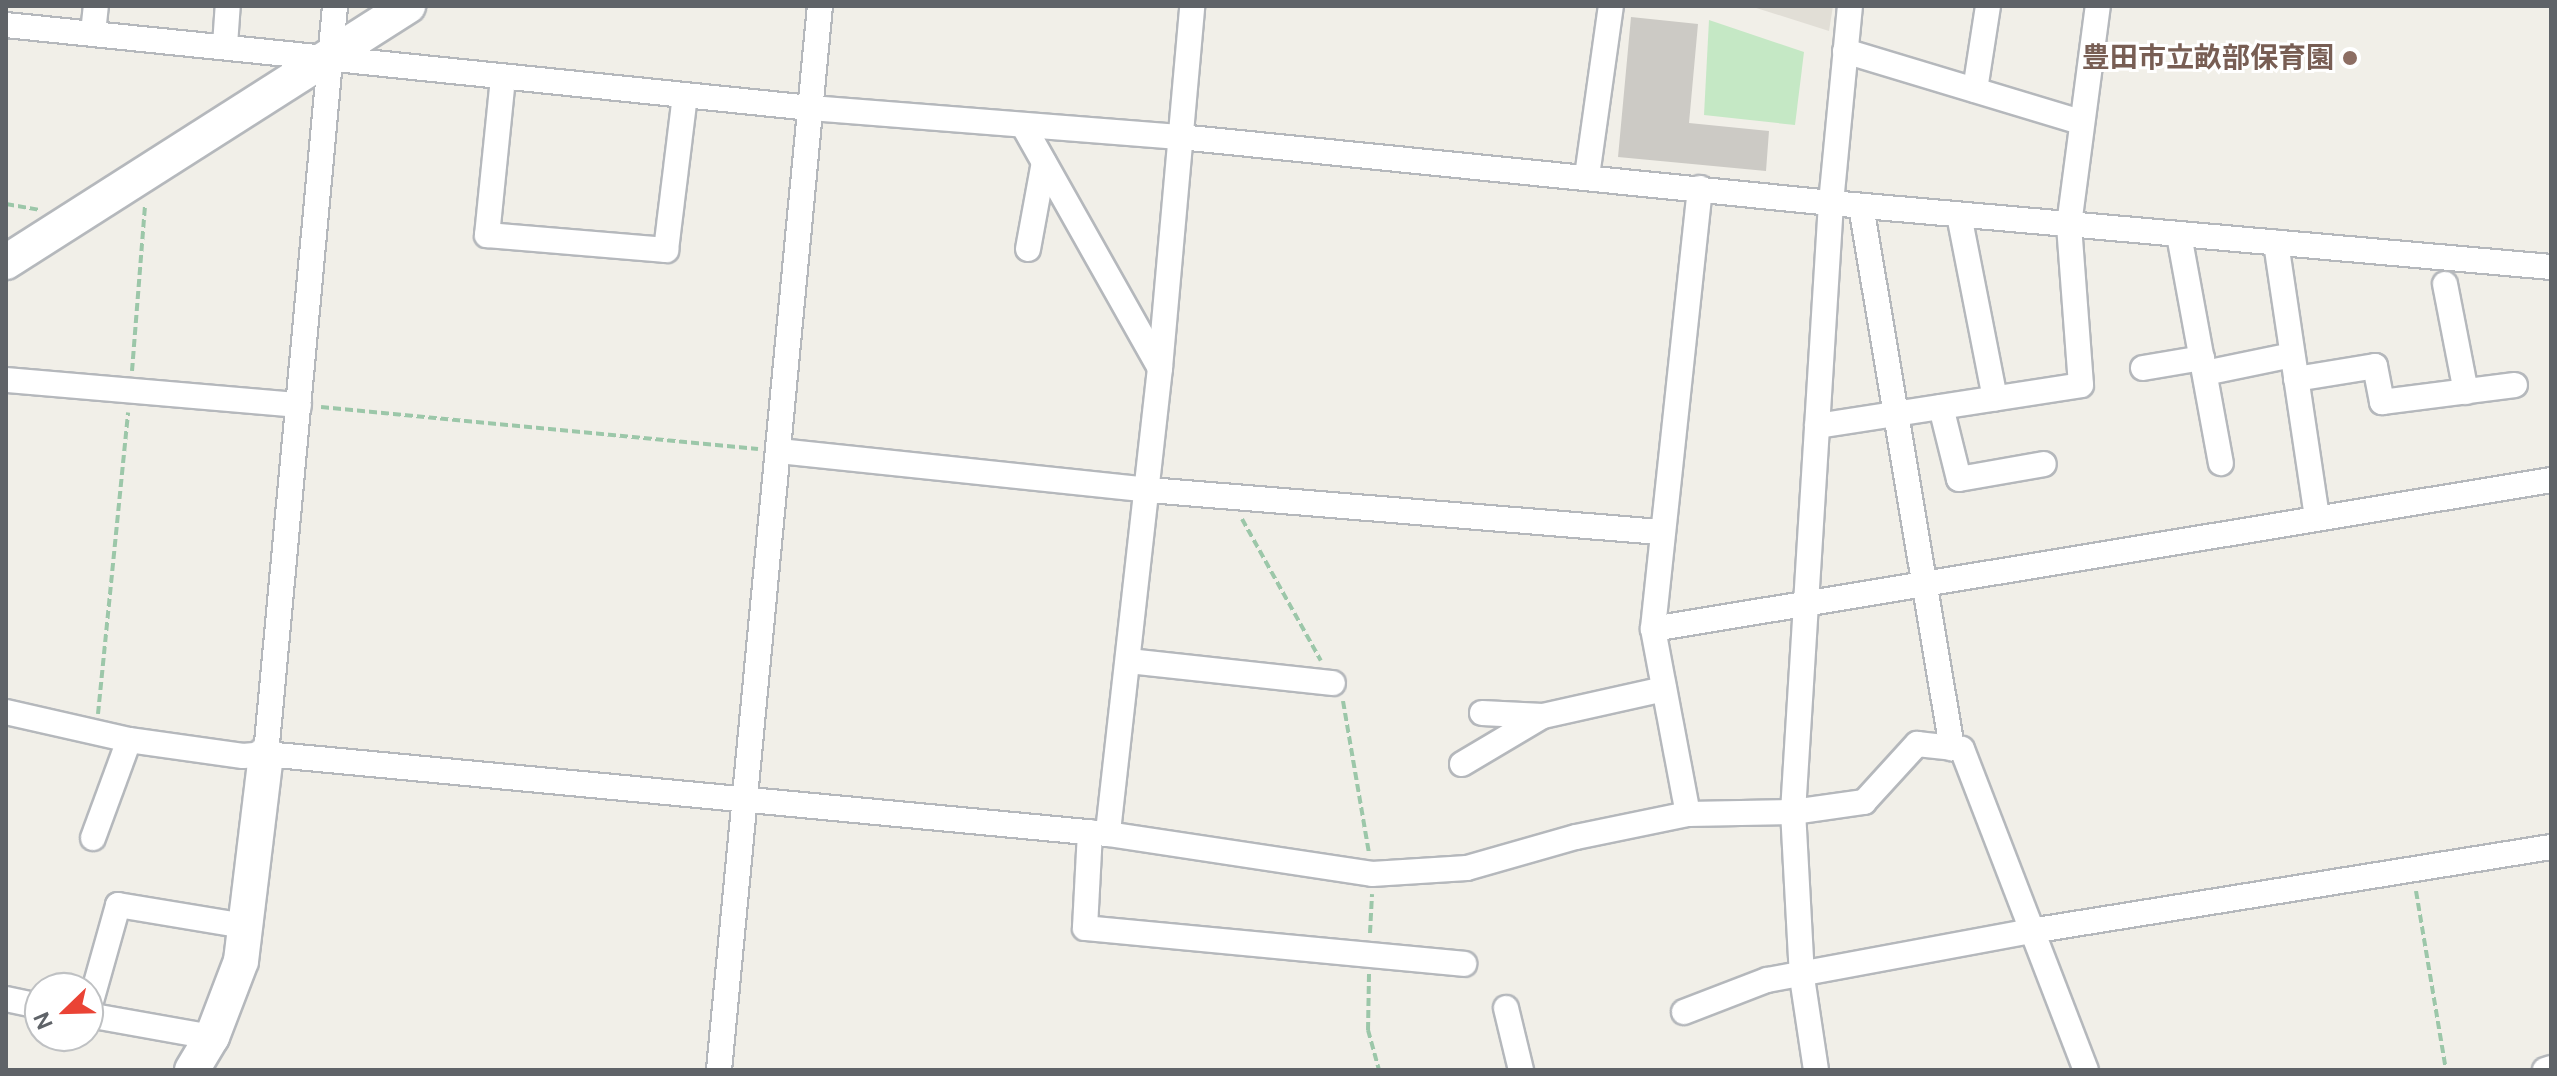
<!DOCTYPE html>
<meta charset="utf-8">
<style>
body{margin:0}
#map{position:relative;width:2557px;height:1076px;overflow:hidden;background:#f1efe8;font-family:"DM Sans","Noto Sans JP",sans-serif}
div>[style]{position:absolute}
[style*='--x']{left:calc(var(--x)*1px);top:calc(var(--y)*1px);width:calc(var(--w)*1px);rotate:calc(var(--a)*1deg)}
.education>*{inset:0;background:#e1ded6}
.green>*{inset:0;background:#c5e8c5}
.building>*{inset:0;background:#cccac5}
.path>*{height:4px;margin-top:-2px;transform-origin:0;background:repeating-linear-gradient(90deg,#9cc7a9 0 8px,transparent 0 12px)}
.roads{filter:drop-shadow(2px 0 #b5b8bc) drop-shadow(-2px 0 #b5b8bc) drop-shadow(0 2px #b5b8bc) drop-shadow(0 -2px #b5b8bc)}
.street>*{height:24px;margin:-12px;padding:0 12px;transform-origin:12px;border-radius:12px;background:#fff}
.secondary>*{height:34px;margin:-17px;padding:0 17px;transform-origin:17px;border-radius:17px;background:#fff}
.dots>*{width:22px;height:22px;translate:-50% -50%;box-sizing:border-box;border:4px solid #fff;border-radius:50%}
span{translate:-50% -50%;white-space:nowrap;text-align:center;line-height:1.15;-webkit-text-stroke:6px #fff;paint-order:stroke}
.education-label{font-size:28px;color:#785e54;font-weight:700}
.right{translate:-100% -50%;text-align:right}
.frame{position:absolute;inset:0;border:8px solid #5f6368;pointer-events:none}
.north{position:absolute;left:24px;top:972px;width:80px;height:80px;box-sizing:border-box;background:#fff;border:2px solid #bfc1c3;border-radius:50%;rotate:247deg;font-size:22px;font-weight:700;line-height:32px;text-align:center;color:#5f6368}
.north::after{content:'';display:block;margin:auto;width:28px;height:36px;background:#ea4335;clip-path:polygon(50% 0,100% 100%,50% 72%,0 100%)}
</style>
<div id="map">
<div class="education">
<i style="clip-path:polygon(1750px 6px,1833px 6px,1829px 31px)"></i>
</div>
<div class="green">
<i style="clip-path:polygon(1709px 20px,1804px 52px,1795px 125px,1704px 115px)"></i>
</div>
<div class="building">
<i style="clip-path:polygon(1631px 17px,1698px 24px,1689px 123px,1769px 131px,1766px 171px,1618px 157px)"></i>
</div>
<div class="path">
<i style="--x:6;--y:204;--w:34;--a:10"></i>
<i style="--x:132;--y:371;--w:167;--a:-85.5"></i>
<i style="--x:321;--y:407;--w:439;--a:5.5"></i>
<i style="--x:1242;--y:519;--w:162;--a:60.9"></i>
<i style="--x:1343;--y:701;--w:154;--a:80.3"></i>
<i style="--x:98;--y:714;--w:303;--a:-84.3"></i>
<i style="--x:2416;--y:891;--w:181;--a:80.5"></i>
<i style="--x:1370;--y:933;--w:39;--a:-87"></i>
<i style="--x:1369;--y:974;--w:56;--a:91"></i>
<i style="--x:1368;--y:1030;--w:41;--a:74.6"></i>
</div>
<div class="roads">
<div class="street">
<i style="--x:6;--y:25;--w:808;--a:5.89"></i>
<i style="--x:810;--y:108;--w:371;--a:4.5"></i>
<i style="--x:1180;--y:137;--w:654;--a:5.79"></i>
<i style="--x:1831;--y:203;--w:723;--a:5.08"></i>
<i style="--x:93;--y:33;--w:27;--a:-84"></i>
<i style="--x:225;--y:45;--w:39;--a:-86"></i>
<i style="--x:1845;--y:51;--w:245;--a:16.8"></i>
<i style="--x:503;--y:78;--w:158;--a:95.8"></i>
<i style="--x:487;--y:235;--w:180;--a:4.8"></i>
<i style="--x:666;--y:250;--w:155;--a:-83"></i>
<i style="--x:1975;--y:90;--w:85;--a:-81.2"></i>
<i style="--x:1023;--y:125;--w:279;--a:60.6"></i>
<i style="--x:1160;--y:368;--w:469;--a:96.4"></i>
<i style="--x:1587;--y:176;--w:172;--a:-82"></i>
<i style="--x:1700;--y:188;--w:443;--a:96.1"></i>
<i style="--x:1653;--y:629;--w:910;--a:-9.42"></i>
<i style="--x:1861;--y:206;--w:550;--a:80.47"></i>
<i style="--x:1959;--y:215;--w:187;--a:78.9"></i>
<i style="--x:2179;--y:235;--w:232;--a:79.6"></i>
<i style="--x:2276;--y:243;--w:278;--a:81.5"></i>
<i style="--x:1028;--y:249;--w:88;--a:-79.6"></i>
<i style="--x:2445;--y:284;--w:110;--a:79"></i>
<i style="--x:1160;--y:368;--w:363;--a:-84.9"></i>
<i style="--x:2143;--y:368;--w:60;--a:-9.6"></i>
<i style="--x:2205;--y:373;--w:89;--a:-11.7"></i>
<i style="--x:2296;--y:379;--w:80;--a:-9.3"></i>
<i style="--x:2375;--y:366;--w:37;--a:79"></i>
<i style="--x:2382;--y:402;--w:134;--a:-7.3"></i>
<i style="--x:6;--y:380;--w:294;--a:4.9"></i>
<i style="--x:1941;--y:407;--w:74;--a:76"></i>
<i style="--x:1959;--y:479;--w:86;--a:-10"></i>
<i style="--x:1817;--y:426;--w:267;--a:-8.8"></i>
<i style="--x:2081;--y:385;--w:160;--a:-94.3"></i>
<i style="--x:2069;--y:225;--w:221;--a:-82.5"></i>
<i style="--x:779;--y:451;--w:372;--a:6"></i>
<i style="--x:1149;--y:490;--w:513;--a:4.7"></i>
<i style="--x:1653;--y:629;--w:188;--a:79.3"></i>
<i style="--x:1129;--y:661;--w:205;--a:6.2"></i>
<i style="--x:6;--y:712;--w:126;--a:12.8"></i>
<i style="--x:129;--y:740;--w:115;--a:8"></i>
<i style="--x:243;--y:756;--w:23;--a:-5"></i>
<i style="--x:266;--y:754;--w:846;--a:5.43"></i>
<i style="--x:1108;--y:834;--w:267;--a:8.6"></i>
<i style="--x:1372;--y:874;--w:95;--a:-3.6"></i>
<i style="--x:1467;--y:868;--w:113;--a:-15.9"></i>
<i style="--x:1576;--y:837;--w:114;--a:-11.6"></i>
<i style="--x:1688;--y:814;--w:105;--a:-1.1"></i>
<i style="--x:1793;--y:812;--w:72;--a:-8"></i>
<i style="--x:1864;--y:802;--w:79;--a:-47.6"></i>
<i style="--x:1917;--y:744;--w:45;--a:6.3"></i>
<i style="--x:1962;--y:749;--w:344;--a:68.9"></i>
<i style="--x:1482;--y:713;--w:61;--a:2.8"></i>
<i style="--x:266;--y:754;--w:751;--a:-84.73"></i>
<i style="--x:1462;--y:764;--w:94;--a:-30.7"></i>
<i style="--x:1543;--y:716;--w:124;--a:-12.6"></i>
<i style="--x:1090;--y:832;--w:96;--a:93"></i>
<i style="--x:1085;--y:928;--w:381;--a:5.4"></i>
<i style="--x:93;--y:838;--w:104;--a:-69.8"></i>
<i style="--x:6;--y:999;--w:35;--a:12"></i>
<i style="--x:1506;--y:1008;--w:64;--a:76.4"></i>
<i style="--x:88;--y:1012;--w:111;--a:-74.3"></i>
<i style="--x:118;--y:905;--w:129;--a:9.4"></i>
<i style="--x:1684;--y:1012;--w:89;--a:-21.1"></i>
<i style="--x:1767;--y:980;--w:269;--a:-10.5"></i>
<i style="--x:2031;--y:931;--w:527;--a:-9.18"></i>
<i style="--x:88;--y:1015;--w:126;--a:10.1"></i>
<i style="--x:719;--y:1070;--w:1069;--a:-84.58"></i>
<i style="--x:1816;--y:1070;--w:94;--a:-98.6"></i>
<i style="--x:1802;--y:977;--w:165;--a:-93.1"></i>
<i style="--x:1793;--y:812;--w:610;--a:-86.43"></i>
<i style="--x:1831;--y:203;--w:198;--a:-84.5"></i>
<i style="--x:2545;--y:1070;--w:6;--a:-18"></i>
</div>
<div class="secondary">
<i style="--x:6;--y:262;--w:477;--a:-32.5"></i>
<i style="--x:192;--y:1070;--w:39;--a:-59"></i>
<i style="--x:212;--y:1037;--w:81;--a:-69.1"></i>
<i style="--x:241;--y:961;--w:209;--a:-83.1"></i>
</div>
</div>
<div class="dots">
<i style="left:2350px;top:58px;background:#8d6e63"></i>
</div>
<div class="education-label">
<span class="right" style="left:2334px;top:58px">豊田市立畝部保育園</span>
</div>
<div class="frame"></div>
<div class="north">N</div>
</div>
